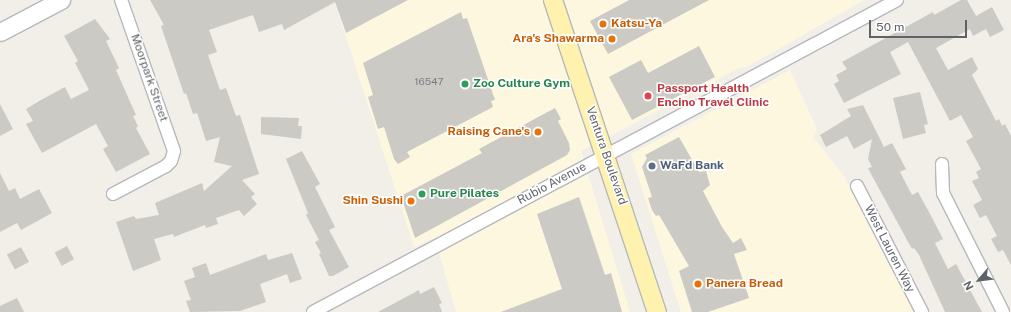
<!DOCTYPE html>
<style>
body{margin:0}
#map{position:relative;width:1011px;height:312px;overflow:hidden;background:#f1efe8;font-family:"Public Sans",sans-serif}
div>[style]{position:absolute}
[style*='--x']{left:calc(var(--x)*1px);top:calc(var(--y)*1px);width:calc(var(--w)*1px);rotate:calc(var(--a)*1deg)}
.commercial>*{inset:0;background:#fef7e0}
.building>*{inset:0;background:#cccac5;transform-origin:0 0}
.roads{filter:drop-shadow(1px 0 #b5b8bc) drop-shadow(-1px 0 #b5b8bc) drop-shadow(0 1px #b5b8bc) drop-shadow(0 -1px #b5b8bc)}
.minor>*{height:12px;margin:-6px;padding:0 6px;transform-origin:6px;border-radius:6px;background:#fff}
.secondary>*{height:17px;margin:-8.5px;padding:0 8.5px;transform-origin:8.5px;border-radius:8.5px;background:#fff}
.primary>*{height:18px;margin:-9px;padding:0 9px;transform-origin:9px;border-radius:9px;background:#fff2af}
.dots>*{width:11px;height:11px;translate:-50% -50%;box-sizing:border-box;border:2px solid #fff;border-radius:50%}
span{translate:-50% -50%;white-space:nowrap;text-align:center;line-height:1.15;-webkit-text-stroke:3px #fff;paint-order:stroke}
.number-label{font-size:10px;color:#7a7d7f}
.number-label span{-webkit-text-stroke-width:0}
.food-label{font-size:12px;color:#c56008;font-weight:700}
.left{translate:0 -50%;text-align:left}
.right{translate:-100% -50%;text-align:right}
.street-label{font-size:12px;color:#5f6368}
.leisure-label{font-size:12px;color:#27864d;font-weight:700}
.health-label{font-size:12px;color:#be3a42;font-weight:700}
.service-label{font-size:12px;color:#4e5e75;font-weight:700}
.north{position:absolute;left:959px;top:260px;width:40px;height:40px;-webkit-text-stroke:3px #fff;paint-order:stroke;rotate:242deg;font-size:11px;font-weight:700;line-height:16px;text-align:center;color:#5f6368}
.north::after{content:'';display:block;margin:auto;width:14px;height:18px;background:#5f6368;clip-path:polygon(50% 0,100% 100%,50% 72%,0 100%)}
.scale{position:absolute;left:869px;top:20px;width:98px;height:18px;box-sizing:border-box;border:2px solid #5f6368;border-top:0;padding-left:5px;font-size:12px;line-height:14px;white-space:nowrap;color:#5f6368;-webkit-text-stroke:3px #fff;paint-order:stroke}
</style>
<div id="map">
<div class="commercial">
<i style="clip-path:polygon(334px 0,864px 0,747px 67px,739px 68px,581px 151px,630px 312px,456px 312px,435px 238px,414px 247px)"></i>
<i style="clip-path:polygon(790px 70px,817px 129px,813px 137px,844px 176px,914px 312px,681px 312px,631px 154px)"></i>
</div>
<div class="building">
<i style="clip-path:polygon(150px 0,408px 0,346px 33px,335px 2px,284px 30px,282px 24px,259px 32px,253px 15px,209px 30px,217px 52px,208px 55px,220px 90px,226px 88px,236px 116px,240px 115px,259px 174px,242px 180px,255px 194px,251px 197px,257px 204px,244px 216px,239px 210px,216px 218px,218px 224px,206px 228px,205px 225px,174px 237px,173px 234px,154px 239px,161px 260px,133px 271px,116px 222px,134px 216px,136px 219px,159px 215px,155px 203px,202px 183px,204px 191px,232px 166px,214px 162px,220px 137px,206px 141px,197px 113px,193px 114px,186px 93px,184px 94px,161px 26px,164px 25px)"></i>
<i style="clip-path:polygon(629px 0,709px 0,608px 54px,590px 21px)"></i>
<i style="clip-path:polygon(961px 0,967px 0,976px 16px,992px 7px,1004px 30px,990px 37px,986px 29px,973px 36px,970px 29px,936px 48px,948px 70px,972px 57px,978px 69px,972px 75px,996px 121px,999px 119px,1002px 126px,1005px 124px,1011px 136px,1011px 265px,1003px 250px,998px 252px,991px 239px,997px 236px,986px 215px,980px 218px,973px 205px,982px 200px,972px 181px,979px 178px,976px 172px,981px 169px,966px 141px,973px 137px,961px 115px,950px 121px,908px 42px,890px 52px,901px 74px,844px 103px,834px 84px,839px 81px,836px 75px,847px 69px,842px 62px,933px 12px,934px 15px)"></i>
<i style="clip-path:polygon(461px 12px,463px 19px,467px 18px,495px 100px,491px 101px,493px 107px,407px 152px,410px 157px,398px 164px,394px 159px,384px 127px,378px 129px,368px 97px,373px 95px,363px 63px)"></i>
<i style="clip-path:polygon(95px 19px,110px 39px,106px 41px,119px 68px,116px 70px,136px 115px,133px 116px,138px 126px,136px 128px,150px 154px,116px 172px,103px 149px,108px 146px,96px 124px,42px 153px,26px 124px,33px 121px,26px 109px,41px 100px,65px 87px,71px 99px,89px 90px,75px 63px,78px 61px,64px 36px)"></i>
<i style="clip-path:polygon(699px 46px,715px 77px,632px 120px,609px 77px,641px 60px,648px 73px)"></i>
<i style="clip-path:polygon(920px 92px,928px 124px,924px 125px,926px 133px,903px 139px,893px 98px)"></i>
<i style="clip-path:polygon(0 104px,13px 129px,0 136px)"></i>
<i style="clip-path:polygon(863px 105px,884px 147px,892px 143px,906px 169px,900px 172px,912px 195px,918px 192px,929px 212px,943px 239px,935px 243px,948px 269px,956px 264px,982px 312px,945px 312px,919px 255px,914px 248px,912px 249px,871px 174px,868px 168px,872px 167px,868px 159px,872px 139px,854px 149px,847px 136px,826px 147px,820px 135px,851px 116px,847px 109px)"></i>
<i style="clip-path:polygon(555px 108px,561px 119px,558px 121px,569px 143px,570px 150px,567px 155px,415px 238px,401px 196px,482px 153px,479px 149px)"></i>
<i style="clip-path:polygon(261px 117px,299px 118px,298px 126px,302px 126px,301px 139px,261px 134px)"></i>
<i style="clip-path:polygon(679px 137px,699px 172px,706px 171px,710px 185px,703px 191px,722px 227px,733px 243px,741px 238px,747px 250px,734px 254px,749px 298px,708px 312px,692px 312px,679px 271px,689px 266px,659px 215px,656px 216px,652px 210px,648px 198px,652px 197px,642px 167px,647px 158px,645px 155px)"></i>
<i style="clip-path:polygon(302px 151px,320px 184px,315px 187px,335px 227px,329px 230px,349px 267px,333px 276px,329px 276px,319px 254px,321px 253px,315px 242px,319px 240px,306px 215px,308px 213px,286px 159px)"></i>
<i style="clip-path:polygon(0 173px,9px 191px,15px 188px,20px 199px,39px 189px,52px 213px,21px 230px,17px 223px,0 232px)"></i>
<i style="clip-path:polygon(579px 197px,605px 275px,611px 273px,622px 312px,501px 312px,562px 289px,537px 214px)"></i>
<i style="left:67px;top:246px;width:15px;height:14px;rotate:62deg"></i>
<i style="left:21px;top:247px;width:17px;height:16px;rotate:62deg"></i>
<i style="clip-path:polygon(292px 253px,302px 279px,290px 283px,287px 274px,260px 284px,266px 302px,240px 311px,190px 312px,186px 301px,191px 300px,184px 281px,195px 277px,192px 268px,206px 263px,210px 275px,266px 254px,268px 260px)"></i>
<i style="clip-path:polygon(434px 287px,442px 303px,439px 304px,442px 312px,378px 312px,419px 290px,420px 294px)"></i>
<i style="clip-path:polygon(17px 298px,24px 312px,0 312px,0 306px)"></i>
</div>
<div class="roads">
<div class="minor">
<i style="--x:942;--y:164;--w:29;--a:88"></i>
<i style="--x:943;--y:193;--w:133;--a:63.2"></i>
<i style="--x:857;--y:186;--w:142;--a:62.7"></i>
<i style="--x:113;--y:194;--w:60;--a:-27.8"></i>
<i style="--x:166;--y:166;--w:7;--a:-45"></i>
<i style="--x:171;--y:161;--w:10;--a:-73"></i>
<i style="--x:174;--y:151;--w:160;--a:-109.3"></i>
<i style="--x:313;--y:312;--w:662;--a:-28.11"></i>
</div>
<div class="secondary">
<i style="--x:0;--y:32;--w:69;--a:-27.7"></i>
</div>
<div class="primary">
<i style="--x:553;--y:0;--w:329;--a:71.6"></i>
</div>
</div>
<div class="dots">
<i style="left:603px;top:24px;background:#e8710a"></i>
<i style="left:612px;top:39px;background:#e8710a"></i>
<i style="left:465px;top:84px;background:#2e9e5b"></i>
<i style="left:648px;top:96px;background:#e0444e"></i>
<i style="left:538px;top:132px;background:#e8710a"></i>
<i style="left:652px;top:166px;background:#5c6f8a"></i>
<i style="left:422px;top:194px;background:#2e9e5b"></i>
<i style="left:411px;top:201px;background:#e8710a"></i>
<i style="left:698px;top:284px;background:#e8710a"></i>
</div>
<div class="number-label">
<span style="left:429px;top:82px">16547</span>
</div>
<div class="food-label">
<span class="left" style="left:611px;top:24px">Katsu-Ya</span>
<span class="right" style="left:604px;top:39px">Ara's Shawarma</span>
<span class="right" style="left:530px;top:132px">Raising Cane's</span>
<span class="right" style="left:403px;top:201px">Shin Sushi</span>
<span class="left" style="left:706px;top:284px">Panera Bread</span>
</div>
<div class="street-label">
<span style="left:149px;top:78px;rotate:71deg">Moorpark Street</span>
<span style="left:606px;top:156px;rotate:71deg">Ventura Boulevard</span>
<span style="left:552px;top:184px;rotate:-28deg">Rubio Avenue</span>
<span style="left:889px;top:249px;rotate:63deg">West Lauren Way</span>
</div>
<div class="leisure-label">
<span class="left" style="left:473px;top:84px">Zoo Culture Gym</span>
<span class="left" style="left:430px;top:194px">Pure Pilates</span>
</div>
<div class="health-label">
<span class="left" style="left:657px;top:96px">Passport Health<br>Encino Travel Clinic</span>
</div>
<div class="service-label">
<span class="left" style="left:660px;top:166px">WaFd Bank</span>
</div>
<div class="north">N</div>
<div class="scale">50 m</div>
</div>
